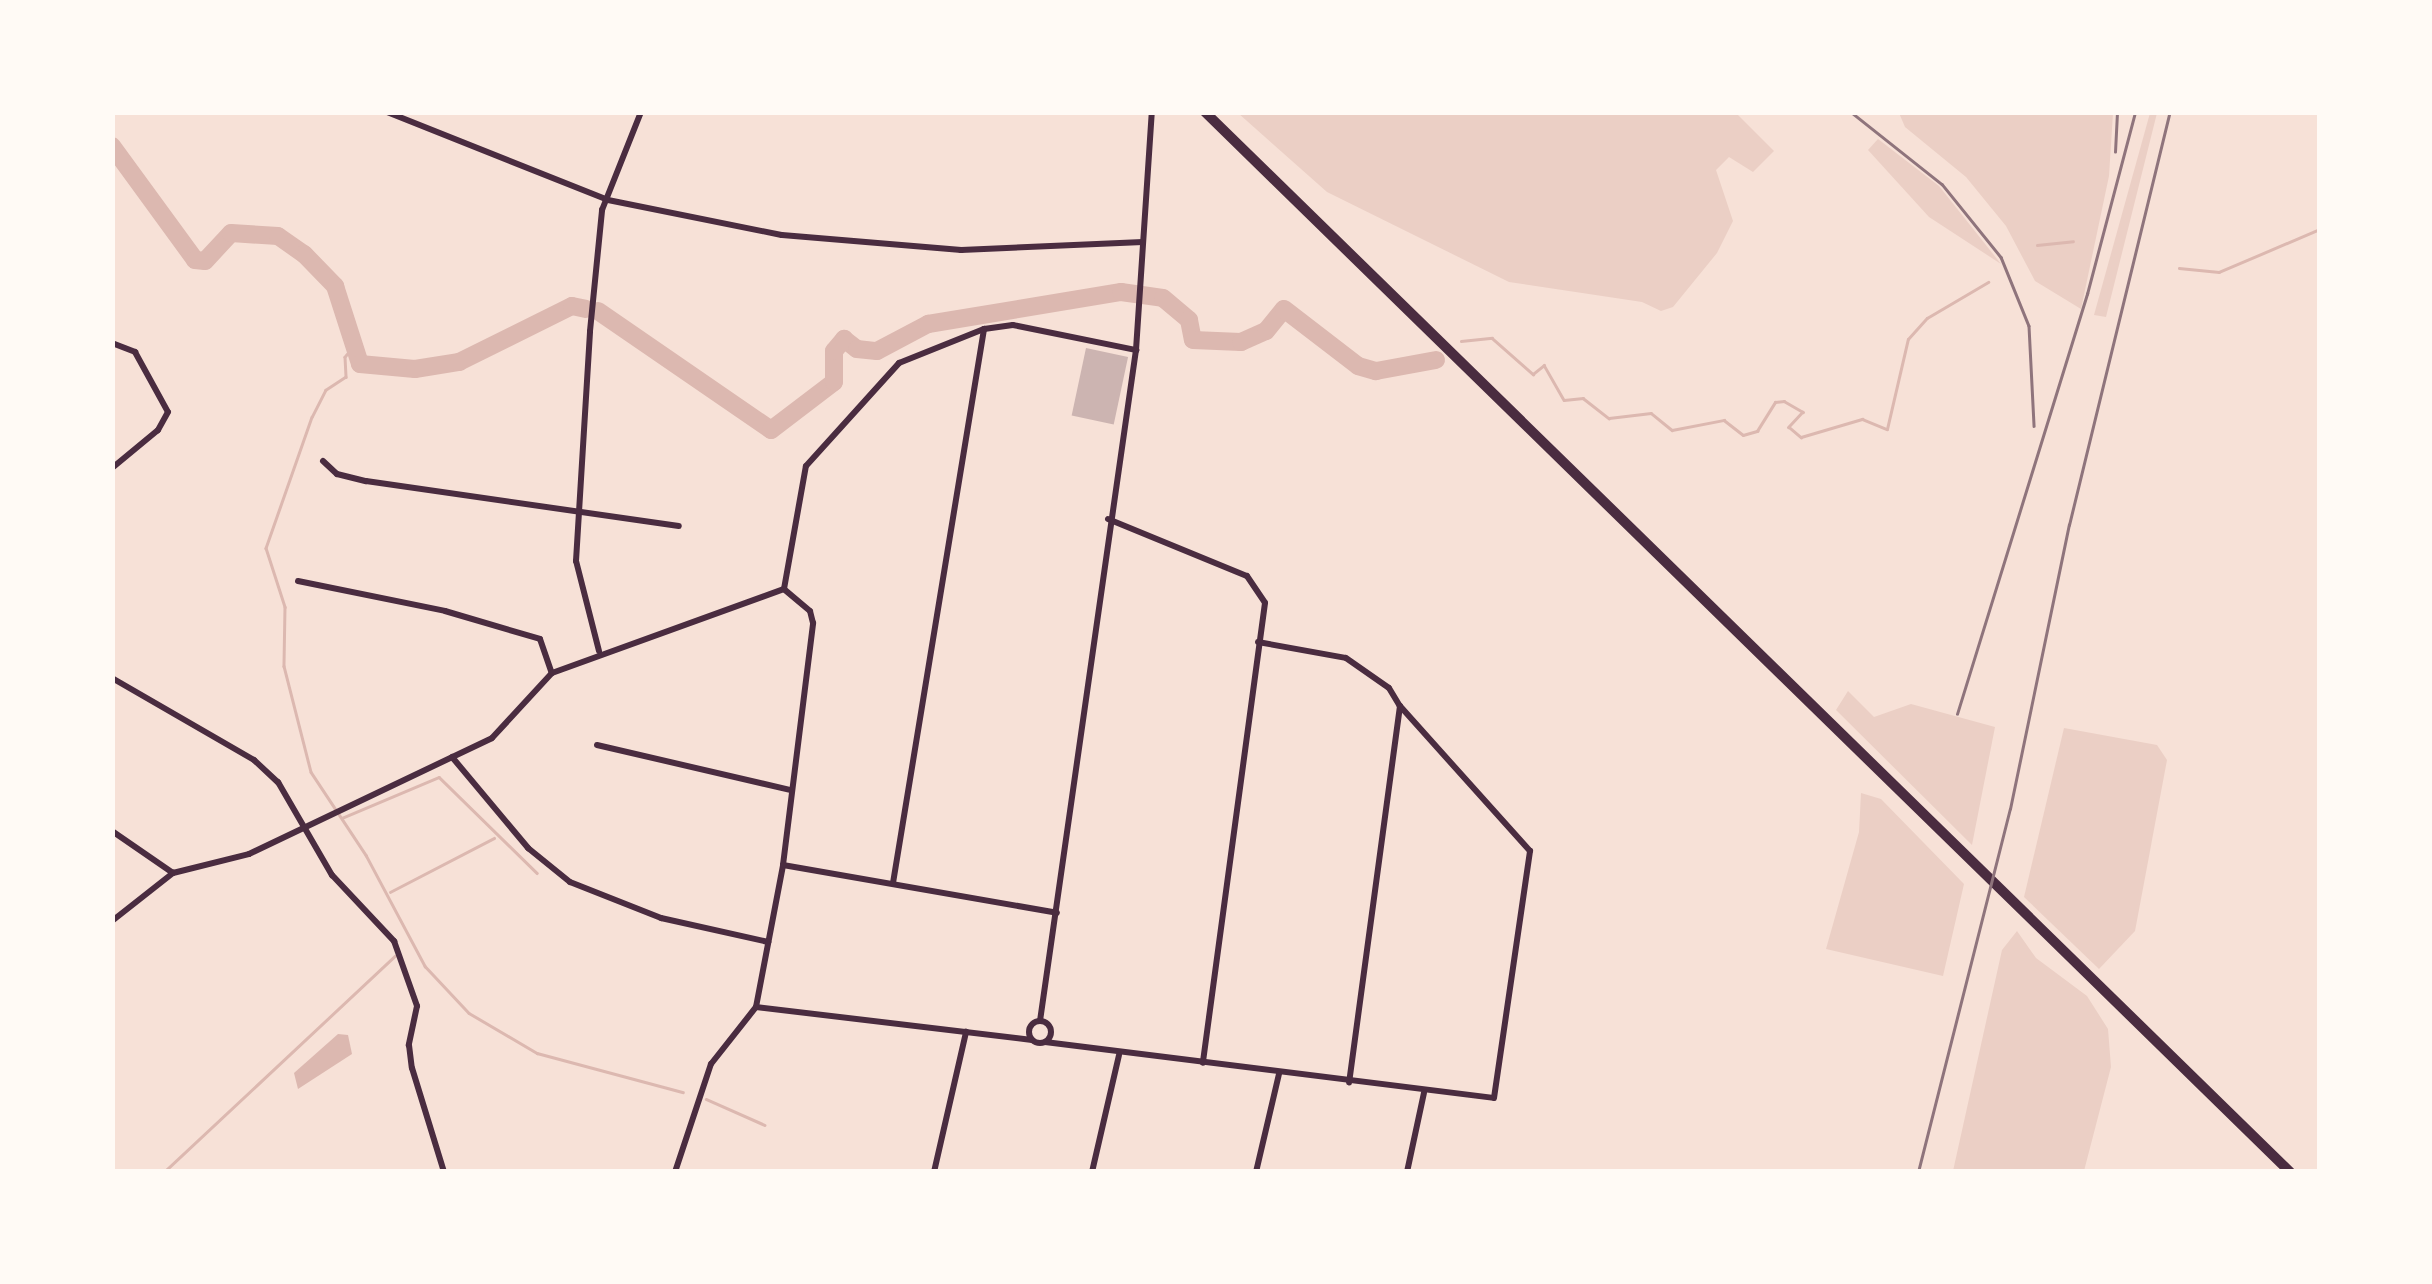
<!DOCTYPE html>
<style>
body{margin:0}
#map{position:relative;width:2432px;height:1284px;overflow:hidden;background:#f7e1d7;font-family:"Open Sans",sans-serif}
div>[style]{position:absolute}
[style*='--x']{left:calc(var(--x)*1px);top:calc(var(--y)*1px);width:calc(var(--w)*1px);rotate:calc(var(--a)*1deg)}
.green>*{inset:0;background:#ebcfc5}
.water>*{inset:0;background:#dcb8b0}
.stream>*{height:2.5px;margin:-1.25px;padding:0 1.25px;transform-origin:1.25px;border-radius:1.25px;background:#dcb8b0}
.river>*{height:18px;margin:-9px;padding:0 9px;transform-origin:9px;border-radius:9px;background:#dcb8b0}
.building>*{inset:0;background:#ccb4b1;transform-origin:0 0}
.minor>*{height:6px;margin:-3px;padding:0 3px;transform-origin:3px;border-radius:3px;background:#4a2c40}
.minor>.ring{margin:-3px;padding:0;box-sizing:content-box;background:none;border:6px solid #4a2c40;border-radius:50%}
.trunk>*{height:10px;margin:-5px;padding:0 5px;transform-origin:5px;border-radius:5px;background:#4a2c40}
.rail>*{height:2.5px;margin:-1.25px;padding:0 1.25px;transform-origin:1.25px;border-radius:1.25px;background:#8f747c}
span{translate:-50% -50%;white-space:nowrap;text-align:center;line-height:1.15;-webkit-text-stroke:8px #fffaf5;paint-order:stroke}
.frame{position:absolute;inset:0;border:115px solid #fffaf5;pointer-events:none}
</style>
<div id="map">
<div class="green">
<i style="clip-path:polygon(1238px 113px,1736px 113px,1774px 151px,1753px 172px,1729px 157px,1716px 170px,1733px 221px,1717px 253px,1673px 307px,1661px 311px,1642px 302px,1509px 282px,1327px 192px)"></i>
<i style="clip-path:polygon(1899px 113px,2113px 113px,2109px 176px,2081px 309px,2035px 281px,2006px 226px,1966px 177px,1905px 127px)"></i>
<i style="clip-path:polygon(2150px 113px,2157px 113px,2106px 317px,2094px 315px)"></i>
<i style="clip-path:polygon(1878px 139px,1939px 186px,2001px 264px,1929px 217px,1868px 150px)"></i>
<i style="clip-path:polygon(1848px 691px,1874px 717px,1911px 704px,1995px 727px,1972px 845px,1836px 710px)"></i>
<i style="clip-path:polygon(2064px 728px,2157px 745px,2167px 760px,2135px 931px,2099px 969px,2024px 897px)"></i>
<i style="clip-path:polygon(1861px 793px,1881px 799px,1964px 884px,1943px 976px,1826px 949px,1859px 832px)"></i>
<i style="clip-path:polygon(2017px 931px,2036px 958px,2087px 996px,2108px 1029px,2111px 1067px,2084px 1171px,1953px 1171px,2002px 950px)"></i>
</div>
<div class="water">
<i style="clip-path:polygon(338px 1034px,348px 1035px,352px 1054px,298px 1089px,294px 1073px)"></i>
</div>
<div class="stream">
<i style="--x:2037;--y:245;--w:36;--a:-6"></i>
<i style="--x:2179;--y:268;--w:40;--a:5.7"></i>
<i style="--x:2219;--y:272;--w:110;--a:-23.1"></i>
<i style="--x:1461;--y:341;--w:31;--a:-6"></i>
<i style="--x:1492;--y:338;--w:55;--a:41.3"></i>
<i style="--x:1533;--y:374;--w:14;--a:-39"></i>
<i style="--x:1544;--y:365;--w:40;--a:60.3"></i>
<i style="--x:1564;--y:400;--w:19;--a:-6"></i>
<i style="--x:1583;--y:398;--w:33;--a:38"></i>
<i style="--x:1609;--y:418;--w:42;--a:-6.8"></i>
<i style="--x:1651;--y:413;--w:27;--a:39"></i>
<i style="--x:1672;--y:430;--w:53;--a:-10.9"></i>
<i style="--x:1724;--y:420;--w:24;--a:38"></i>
<i style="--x:1743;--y:435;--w:15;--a:-16"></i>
<i style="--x:1757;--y:431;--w:34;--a:-58"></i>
<i style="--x:1775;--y:402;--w:9;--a:-6"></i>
<i style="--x:1784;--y:401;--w:22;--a:30"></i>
<i style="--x:1803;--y:412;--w:21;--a:133"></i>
<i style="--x:1789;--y:427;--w:16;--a:40"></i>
<i style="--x:1801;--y:437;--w:64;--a:-16.4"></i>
<i style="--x:1862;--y:419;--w:27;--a:22"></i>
<i style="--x:1887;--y:429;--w:92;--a:-76.9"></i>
<i style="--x:1908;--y:339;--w:28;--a:-48"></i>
<i style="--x:1927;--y:318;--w:71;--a:-30.5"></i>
<i style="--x:356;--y:344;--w:17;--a:130"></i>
<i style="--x:345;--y:357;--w:20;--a:87"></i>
<i style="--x:346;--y:377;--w:24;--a:147"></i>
<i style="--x:326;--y:390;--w:30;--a:117"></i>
<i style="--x:312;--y:417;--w:139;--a:109.3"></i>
<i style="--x:266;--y:548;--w:62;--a:72.1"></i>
<i style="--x:285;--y:607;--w:59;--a:91"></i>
<i style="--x:284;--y:666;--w:109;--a:75.7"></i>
<i style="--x:311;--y:772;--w:100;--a:56.5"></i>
<i style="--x:366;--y:855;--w:126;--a:62"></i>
<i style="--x:425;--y:966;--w:64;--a:46.9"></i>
<i style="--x:469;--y:1013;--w:79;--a:30.5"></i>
<i style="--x:537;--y:1053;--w:151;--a:15"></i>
<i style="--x:342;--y:818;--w:105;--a:-22.9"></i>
<i style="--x:439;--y:777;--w:137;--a:44.4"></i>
<i style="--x:390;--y:892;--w:117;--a:-27.4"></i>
<i style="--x:706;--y:1099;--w:64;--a:23.8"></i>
<i style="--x:164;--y:1172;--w:316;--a:-43.1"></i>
</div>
<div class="river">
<i style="--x:112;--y:146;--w:141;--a:53.9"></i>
<i style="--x:195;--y:260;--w:10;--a:6"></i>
<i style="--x:205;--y:261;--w:38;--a:-47"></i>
<i style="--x:231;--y:233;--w:47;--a:3.7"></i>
<i style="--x:278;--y:236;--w:32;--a:35"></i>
<i style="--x:304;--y:254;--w:45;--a:45.9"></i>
<i style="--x:335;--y:286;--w:82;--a:72.2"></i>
<i style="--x:360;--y:364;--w:55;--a:5.2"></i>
<i style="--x:415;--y:369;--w:45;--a:-9"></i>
<i style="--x:459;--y:362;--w:126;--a:-26.4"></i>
<i style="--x:572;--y:306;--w:14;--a:12"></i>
<i style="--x:598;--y:311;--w:210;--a:34.5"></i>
<i style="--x:771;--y:430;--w:79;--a:-37.3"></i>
<i style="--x:834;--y:382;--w:31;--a:-90"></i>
<i style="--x:834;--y:351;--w:16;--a:-50"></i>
<i style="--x:844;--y:339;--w:16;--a:38"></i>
<i style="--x:857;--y:349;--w:20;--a:6"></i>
<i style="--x:877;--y:351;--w:58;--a:-27.9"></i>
<i style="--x:928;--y:324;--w:196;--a:-9.4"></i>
<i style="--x:1121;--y:292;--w:42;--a:8.1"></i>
<i style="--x:1163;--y:298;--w:34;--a:40"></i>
<i style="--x:1189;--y:320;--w:20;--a:79"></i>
<i style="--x:1193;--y:340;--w:48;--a:2.4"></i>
<i style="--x:1241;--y:342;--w:27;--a:-24"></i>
<i style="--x:1266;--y:331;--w:28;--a:-51"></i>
<i style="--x:1284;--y:309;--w:93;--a:37.6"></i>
<i style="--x:1358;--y:366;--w:19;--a:16"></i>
<i style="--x:1376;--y:371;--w:61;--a:-10.4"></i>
</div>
<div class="building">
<i style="left:1086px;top:348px;width:43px;height:69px;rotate:12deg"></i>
</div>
<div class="minor">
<i style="--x:387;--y:112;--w:238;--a:21.7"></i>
<i style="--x:608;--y:200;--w:177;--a:11.4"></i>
<i style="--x:782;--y:235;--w:180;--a:4.8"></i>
<i style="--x:961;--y:250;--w:182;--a:-2.5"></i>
<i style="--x:112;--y:343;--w:25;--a:21"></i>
<i style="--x:135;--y:352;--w:68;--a:61.2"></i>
<i style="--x:168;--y:412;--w:21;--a:119"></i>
<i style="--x:158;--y:430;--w:60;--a:140.4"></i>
<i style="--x:323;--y:461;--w:19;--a:43"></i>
<i style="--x:337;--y:474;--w:30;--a:14"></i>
<i style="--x:366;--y:481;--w:316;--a:8.2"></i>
<i style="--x:1108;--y:519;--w:150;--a:22.3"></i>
<i style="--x:1247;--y:576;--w:32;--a:56"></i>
<i style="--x:1265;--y:603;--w:464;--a:97.7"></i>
<i style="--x:298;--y:581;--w:150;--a:11.5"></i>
<i style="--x:445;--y:611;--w:99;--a:16.4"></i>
<i style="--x:540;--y:639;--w:36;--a:71"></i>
<i style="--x:784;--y:589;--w:125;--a:-79.9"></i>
<i style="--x:806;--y:466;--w:139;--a:-47.9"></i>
<i style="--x:899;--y:363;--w:92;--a:-21.8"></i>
<i style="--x:984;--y:329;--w:29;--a:-8"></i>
<i style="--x:1013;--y:325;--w:126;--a:11.5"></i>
<i style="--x:1258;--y:642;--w:89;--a:10.3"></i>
<i style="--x:1346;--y:658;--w:52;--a:34.9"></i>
<i style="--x:1389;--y:688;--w:21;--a:59"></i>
<i style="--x:1400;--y:706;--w:380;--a:97.7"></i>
<i style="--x:599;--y:651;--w:93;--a:-104.3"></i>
<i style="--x:576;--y:561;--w:230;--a:-86.5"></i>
<i style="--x:590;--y:331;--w:122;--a:-84.3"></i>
<i style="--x:602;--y:210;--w:105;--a:-68.3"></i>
<i style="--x:112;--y:678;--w:164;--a:30"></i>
<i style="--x:254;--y:760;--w:33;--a:43"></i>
<i style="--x:278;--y:782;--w:108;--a:59.9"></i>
<i style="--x:332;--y:875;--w:91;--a:46.8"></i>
<i style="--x:394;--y:941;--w:69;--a:70.5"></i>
<i style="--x:417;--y:1006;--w:40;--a:102"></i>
<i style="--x:409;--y:1045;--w:23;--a:83"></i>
<i style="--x:412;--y:1068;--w:109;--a:72.9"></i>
<i style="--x:597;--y:745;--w:198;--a:13.1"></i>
<i style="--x:452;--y:757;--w:119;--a:50.1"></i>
<i style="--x:528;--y:848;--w:54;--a:39"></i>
<i style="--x:570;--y:882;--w:98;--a:21.6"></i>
<i style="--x:661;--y:918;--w:110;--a:12.6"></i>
<i style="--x:112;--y:831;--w:74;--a:34.5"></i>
<i style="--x:783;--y:865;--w:278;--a:9.9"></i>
<i style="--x:893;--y:883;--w:561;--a:-80.67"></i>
<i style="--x:112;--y:921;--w:78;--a:-38.2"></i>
<i style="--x:173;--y:873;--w:78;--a:-14"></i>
<i style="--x:249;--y:854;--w:269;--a:-25.5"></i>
<i style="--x:492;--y:738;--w:88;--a:-47.3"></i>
<i style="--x:552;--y:673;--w:247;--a:-19.9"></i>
<i style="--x:756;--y:1007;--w:278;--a:6.8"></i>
<i style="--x:1040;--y:1021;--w:678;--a:-81.86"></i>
<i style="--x:1136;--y:350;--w:239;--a:-86.2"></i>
<i class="ring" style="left:1029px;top:1021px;width:16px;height:16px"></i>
<i style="--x:1045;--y:1042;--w:452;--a:7.1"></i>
<i style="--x:1494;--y:1098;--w:250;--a:-81.7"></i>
<i style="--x:1530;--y:851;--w:195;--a:-131.9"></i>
<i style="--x:675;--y:1172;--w:114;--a:-71.6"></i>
<i style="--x:711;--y:1064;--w:73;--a:-51.7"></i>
<i style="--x:756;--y:1007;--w:145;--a:-79.2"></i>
<i style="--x:783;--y:865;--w:244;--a:-82.9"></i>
<i style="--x:813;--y:623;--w:12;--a:-104"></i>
<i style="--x:810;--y:611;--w:34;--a:-140"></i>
<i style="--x:934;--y:1172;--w:144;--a:-77.1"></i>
<i style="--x:1092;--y:1172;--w:120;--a:-77"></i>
<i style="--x:1256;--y:1172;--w:101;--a:-76.8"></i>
<i style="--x:1407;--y:1172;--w:81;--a:-77.9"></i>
</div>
<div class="trunk">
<i style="--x:1205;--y:112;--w:1517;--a:44.33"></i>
</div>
<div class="rail">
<i style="--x:1851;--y:112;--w:116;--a:38.4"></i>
<i style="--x:1942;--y:184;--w:94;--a:51.1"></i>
<i style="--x:2001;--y:257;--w:74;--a:67.9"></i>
<i style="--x:2029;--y:326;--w:100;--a:87.1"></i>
<i style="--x:2115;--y:152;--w:40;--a:-87.1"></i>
<i style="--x:1957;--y:714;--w:440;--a:-72.8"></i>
<i style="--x:2087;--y:294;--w:188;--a:-75.2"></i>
<i style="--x:1918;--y:1172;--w:374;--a:-75.8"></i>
<i style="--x:2010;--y:809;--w:290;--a:-78.3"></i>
<i style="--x:2069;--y:525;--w:425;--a:-76.3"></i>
</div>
<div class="frame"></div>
</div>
